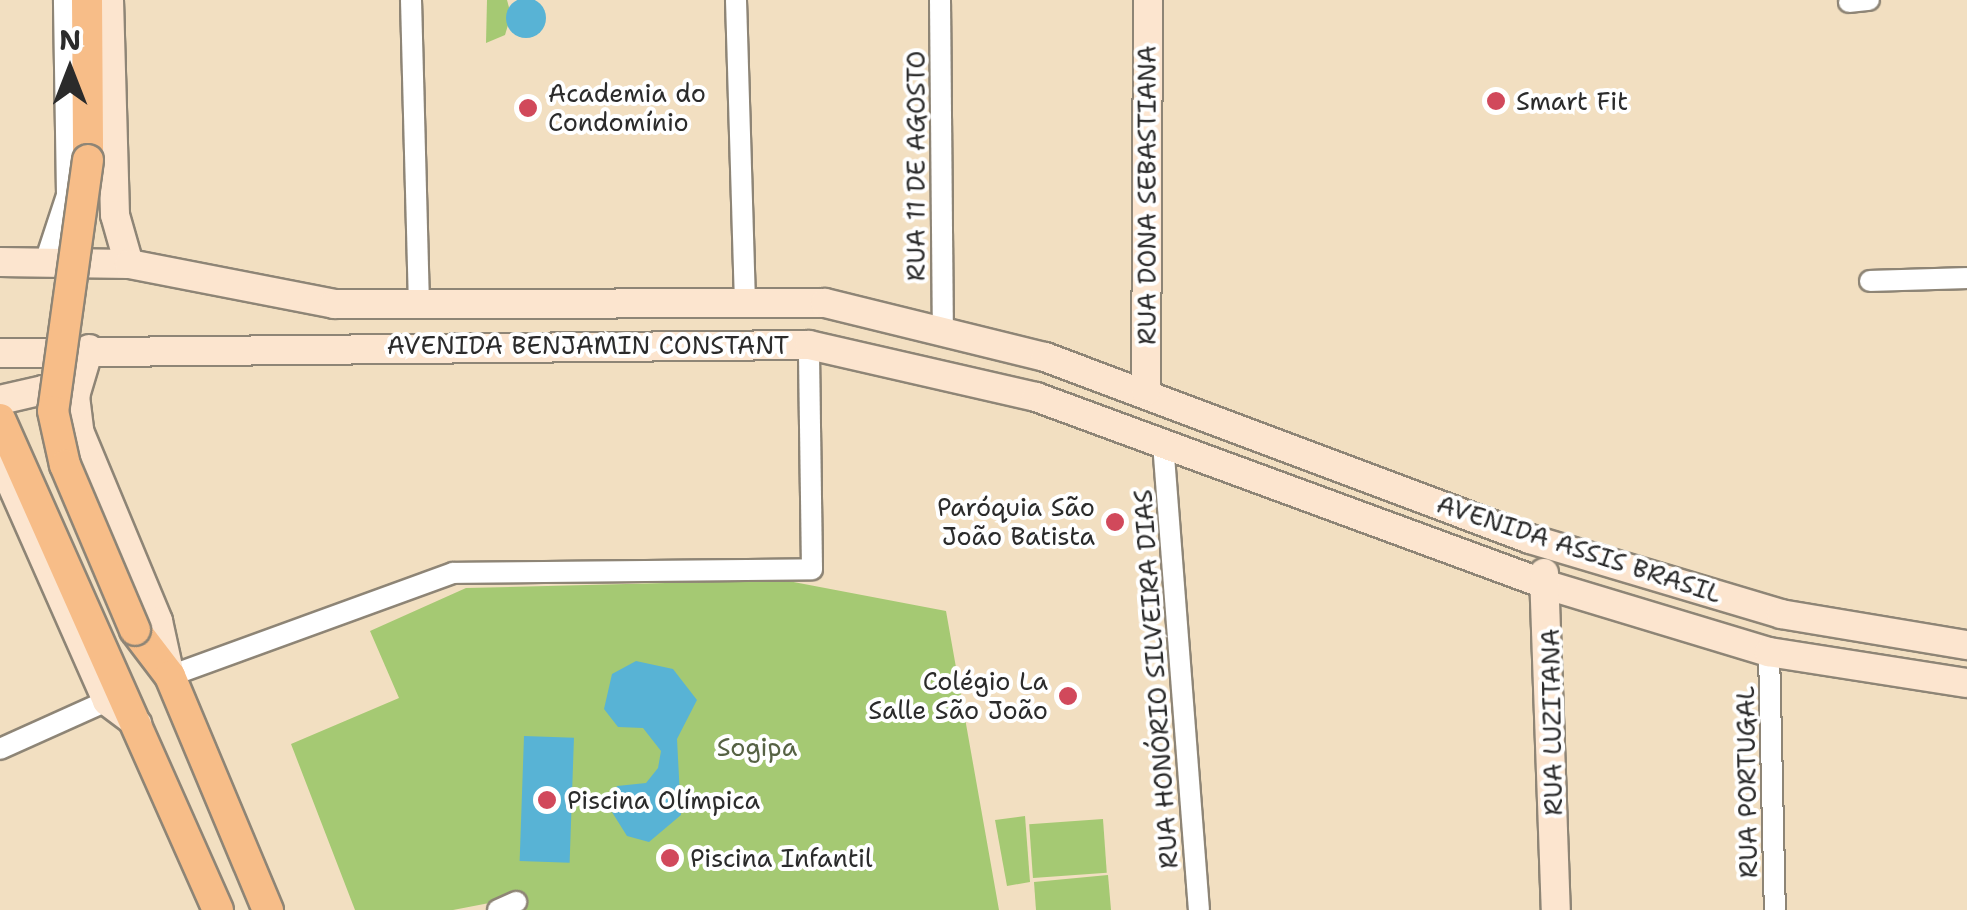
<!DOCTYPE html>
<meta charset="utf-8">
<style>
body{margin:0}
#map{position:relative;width:1967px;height:910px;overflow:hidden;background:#f2dfc1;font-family:"Shantell Sans",sans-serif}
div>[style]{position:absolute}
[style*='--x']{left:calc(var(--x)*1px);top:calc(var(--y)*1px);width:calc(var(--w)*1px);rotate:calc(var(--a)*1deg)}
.green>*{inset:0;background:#a5c973;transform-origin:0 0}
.water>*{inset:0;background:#58b3d5;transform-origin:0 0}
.round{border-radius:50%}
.roads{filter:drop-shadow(2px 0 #8e8576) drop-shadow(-2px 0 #8e8576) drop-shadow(0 2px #8e8576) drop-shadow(0 -2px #8e8576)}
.street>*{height:20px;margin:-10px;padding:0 10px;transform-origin:10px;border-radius:10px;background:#fff}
.secondary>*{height:28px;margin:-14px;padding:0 14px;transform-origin:14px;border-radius:14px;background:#fce5cf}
.primary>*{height:30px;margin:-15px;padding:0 15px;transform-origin:15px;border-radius:15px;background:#f7bd88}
.bridges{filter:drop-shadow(2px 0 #8e8576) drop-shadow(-2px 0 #8e8576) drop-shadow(0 2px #8e8576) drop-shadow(0 -2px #8e8576)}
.primary-bridge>*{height:30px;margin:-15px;padding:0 15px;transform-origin:15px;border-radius:15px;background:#f7bd88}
.dots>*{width:28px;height:28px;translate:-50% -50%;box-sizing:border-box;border:5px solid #fff;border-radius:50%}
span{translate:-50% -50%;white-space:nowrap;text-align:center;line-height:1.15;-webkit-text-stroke:8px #fff;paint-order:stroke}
.poi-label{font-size:25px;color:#2b2b2b}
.left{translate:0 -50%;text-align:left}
.right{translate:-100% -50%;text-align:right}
.street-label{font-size:25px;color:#2b2b2b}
.park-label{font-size:25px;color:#566244}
.north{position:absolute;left:20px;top:20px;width:100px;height:100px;-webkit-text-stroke:8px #fff;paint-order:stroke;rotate:0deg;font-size:28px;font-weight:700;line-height:40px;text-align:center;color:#2b2b2b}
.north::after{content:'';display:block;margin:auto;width:35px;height:45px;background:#2b2b2b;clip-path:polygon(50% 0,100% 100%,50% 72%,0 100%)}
</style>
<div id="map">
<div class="green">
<i style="clip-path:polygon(487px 0,507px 0,511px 15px,505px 35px,486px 43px)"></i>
<i style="clip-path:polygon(783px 580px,946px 611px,999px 910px,517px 910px,515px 898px,453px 910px,355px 910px,291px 744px,399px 698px,370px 631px,466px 588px)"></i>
<i style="clip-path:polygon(1025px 816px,1030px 882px,1007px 886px,995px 820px)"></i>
<i style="left:1103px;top:819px;width:54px;height:74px;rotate:86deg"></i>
<i style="clip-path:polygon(1108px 875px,1111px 910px,1036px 910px,1034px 882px)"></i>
</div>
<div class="water">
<i class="round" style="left:506px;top:-2px;width:40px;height:40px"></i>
<i style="clip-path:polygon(636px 661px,673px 669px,697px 700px,677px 739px,681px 815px,649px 842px,627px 836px,610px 809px,617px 786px,646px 783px,658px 768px,661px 751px,643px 728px,618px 727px,604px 709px,612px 674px)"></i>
<i style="left:524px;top:736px;width:50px;height:125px;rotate:2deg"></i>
</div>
<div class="roads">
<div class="street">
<i style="--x:411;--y:0;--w:303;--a:88.5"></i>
<i style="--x:736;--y:0;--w:300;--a:88.3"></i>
<i style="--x:940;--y:0;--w:332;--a:89.5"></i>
<i style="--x:1849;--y:2;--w:20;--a:-6"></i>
<i style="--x:46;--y:259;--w:67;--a:-71.8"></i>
<i style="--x:67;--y:195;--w:195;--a:-90.9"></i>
<i style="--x:1870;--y:281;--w:97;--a:-1.8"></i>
<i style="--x:1163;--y:443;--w:468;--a:85.6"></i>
<i style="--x:1769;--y:652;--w:258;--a:88.7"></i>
<i style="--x:170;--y:676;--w:301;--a:-20"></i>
<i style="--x:453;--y:573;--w:359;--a:-0.6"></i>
<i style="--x:812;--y:569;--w:224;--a:-90.8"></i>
<i style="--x:0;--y:749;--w:117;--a:-24.2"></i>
<i style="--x:498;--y:910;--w:20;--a:-24"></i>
</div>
<div class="secondary">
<i style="--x:109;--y:0;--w:215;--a:88.4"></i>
<i style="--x:115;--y:215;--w:51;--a:74.1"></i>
<i style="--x:0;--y:262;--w:129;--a:0.9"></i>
<i style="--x:129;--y:264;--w:209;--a:11"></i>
<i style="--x:334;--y:304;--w:491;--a:-0.1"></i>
<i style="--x:825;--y:303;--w:227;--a:13.8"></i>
<i style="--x:1045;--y:357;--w:518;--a:20.57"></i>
<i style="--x:1530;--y:539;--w:262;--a:16.6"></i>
<i style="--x:1781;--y:614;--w:189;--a:9.5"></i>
<i style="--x:89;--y:349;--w:49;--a:106.6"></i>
<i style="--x:75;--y:396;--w:35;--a:83"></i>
<i style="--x:79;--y:431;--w:206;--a:67.4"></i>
<i style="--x:158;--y:621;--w:56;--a:77.7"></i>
<i style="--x:0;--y:353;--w:809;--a:-0.57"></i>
<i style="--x:809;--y:345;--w:233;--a:12.9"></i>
<i style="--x:1036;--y:397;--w:548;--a:20.19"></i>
<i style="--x:1550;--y:586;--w:229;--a:16.8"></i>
<i style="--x:1769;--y:652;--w:200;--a:8.9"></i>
<i style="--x:1146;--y:391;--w:391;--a:-89.7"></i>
<i style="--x:0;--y:400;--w:44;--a:-13.1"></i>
<i style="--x:43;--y:390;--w:33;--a:11"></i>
<i style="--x:0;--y:458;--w:266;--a:66.2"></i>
<i style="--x:107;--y:701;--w:38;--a:37"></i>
<i style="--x:1544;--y:573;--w:337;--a:88"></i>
</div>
<div class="primary">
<i style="--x:87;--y:0;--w:160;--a:89.6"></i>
<i style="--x:0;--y:419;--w:537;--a:66.06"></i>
<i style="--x:135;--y:630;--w:58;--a:52.7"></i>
<i style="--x:170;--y:676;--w:254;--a:67.3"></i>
</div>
</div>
<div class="bridges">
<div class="primary-bridge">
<i style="--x:88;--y:160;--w:253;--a:97.9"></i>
<i style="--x:53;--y:411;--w:55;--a:77.5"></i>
<i style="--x:65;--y:465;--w:179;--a:67"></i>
</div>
</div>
<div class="dots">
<i style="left:1496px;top:101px;background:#d1495b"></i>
<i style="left:528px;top:108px;background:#d1495b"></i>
<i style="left:1115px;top:522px;background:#d1495b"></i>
<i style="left:1068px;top:696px;background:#d1495b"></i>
<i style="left:547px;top:800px;background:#d1495b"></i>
<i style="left:670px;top:858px;background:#d1495b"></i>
</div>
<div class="poi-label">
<span class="left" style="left:548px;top:108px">Academia do<br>Condomínio</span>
<span class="left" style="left:1516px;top:101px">Smart Fit</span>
<span class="right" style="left:1095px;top:522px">Paróquia São<br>João Batista</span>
<span class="right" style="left:1048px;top:696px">Colégio La<br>Salle São João</span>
<span class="left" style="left:567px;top:800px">Piscina Olímpica</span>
<span class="left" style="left:690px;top:858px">Piscina Infantil</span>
</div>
<div class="street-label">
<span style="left:916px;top:166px;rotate:-90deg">RUA 11 DE AGOSTO</span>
<span style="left:1147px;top:195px;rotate:-90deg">RUA DONA SEBASTIANA</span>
<span style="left:588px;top:345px">AVENIDA BENJAMIN CONSTANT</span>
<span style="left:1579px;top:549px;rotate:18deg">AVENIDA ASSIS BRASIL</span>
<span style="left:1156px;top:679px;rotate:-94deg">RUA HONÓRIO SILVEIRA DIAS</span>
<span style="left:1552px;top:722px;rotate:-91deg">RUA LUZITANA</span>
<span style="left:1747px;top:782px;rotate:-91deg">RUA PORTUGAL</span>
</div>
<div class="park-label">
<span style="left:757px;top:747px">Sogipa</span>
</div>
<div class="north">N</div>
</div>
